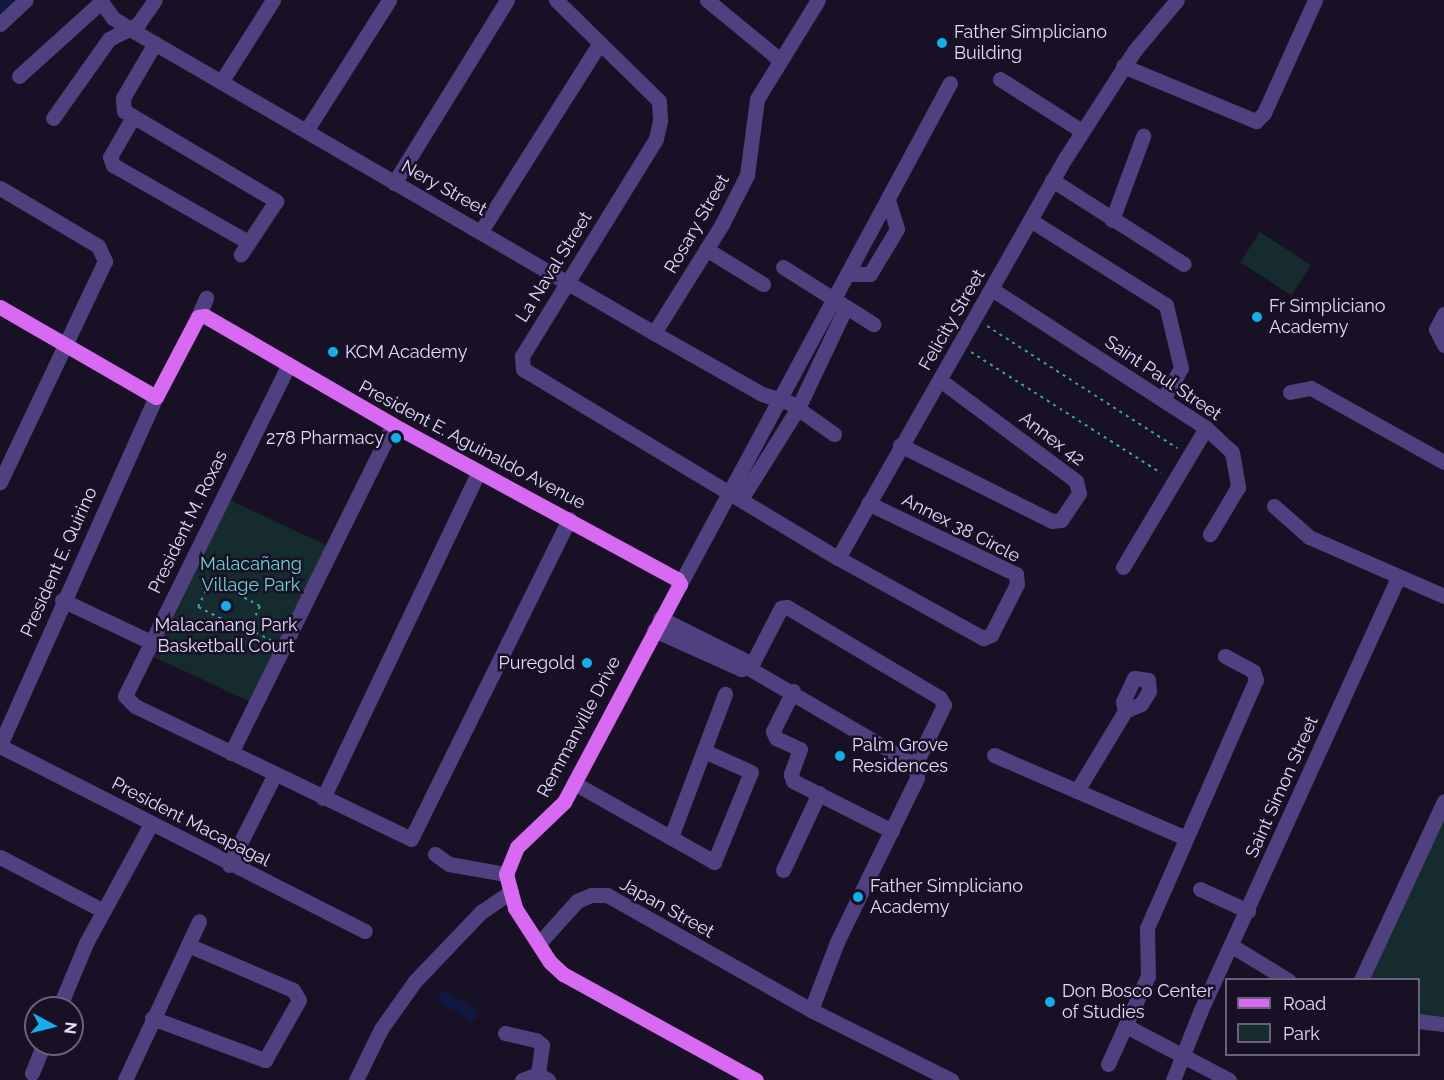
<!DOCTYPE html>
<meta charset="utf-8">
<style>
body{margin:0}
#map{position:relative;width:1444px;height:1080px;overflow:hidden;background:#181125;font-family:Raleway,sans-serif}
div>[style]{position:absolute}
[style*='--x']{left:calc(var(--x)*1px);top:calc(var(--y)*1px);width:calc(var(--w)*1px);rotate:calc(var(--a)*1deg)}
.green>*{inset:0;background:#152b2e;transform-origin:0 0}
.water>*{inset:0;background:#0f1840;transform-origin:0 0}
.river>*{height:24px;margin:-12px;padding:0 12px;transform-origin:12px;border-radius:12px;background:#0f1840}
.path>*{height:2px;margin-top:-1px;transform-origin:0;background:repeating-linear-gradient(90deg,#3aa0ae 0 3px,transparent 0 7.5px)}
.minor>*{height:15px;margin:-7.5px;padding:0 7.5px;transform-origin:7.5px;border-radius:7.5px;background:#4f4180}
.major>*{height:15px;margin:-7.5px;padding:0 7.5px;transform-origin:7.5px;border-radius:7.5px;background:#d869f2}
.dots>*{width:16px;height:16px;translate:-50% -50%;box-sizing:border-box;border:3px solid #181125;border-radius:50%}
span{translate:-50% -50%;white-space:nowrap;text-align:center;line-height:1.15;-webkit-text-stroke:5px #181125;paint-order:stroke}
.poi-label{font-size:18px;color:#e3d9fc}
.left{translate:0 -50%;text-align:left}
.right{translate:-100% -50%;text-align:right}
.street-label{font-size:18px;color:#e3d9fc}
.park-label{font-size:18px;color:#6ad6cf}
.legend{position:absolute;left:1225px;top:978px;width:195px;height:78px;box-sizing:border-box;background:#181125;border:2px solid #69617b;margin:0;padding:8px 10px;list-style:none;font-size:18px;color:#e3d9fc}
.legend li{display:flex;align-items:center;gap:12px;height:30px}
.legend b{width:30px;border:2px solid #69617b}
.north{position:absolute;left:24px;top:996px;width:60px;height:60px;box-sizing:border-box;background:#181125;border:2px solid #69617b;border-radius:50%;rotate:97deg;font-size:16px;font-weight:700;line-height:24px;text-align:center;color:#e3d9fc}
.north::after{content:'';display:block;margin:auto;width:21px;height:27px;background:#16aeea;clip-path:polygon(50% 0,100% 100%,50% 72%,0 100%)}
</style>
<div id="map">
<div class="green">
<i style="left:1260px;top:232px;width:61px;height:36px;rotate:33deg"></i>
<i style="left:227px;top:499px;width:110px;height:174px;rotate:25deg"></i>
<i style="clip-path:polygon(1441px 820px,1444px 820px,1444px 1017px,1419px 1014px,1418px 980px,1369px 980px)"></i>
</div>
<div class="water">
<i style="left:443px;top:990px;width:42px;height:12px;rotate:31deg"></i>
</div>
<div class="river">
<i style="--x:0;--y:4;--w:5;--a:-53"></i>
</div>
<div class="path">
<i style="--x:987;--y:326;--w:226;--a:32.7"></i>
<i style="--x:971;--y:352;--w:225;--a:32.5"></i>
<i style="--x:211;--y:580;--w:55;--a:28"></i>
<i style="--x:260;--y:606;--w:29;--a:115"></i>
<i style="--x:248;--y:632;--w:56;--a:-153.4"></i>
<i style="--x:198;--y:607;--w:30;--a:-64"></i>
<i style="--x:249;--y:629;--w:25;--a:27"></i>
</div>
<div class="minor">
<i style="--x:100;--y:0;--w:22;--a:54"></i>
<i style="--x:113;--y:18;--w:20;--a:33"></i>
<i style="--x:130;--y:29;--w:606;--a:30.12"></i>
<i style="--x:654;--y:333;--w:124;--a:29.5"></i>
<i style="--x:762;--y:394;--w:29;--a:18"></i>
<i style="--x:790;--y:403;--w:54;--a:35.2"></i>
<i style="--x:556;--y:0;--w:144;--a:44.4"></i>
<i style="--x:659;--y:101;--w:20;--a:87"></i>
<i style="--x:660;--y:121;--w:18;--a:103"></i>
<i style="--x:656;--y:139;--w:255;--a:121.7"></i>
<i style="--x:522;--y:356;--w:13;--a:86"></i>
<i style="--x:523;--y:369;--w:367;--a:31"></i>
<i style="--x:838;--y:558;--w:166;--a:28.9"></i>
<i style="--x:983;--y:638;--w:9;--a:-21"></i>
<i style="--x:991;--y:635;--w:57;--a:-63"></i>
<i style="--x:1017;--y:584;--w:10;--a:-96"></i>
<i style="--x:1016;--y:574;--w:164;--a:-154.4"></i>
<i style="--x:707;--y:0;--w:94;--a:39.4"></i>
<i style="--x:0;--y:24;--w:35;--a:-43"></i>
<i style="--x:155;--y:43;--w:64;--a:120.2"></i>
<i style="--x:123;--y:98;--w:13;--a:86"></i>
<i style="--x:124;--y:111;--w:177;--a:30.6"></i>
<i style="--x:276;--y:201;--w:64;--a:123.4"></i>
<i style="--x:1123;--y:66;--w:144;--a:22.5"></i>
<i style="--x:1256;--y:121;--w:11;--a:-45"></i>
<i style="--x:1264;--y:113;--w:124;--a:-65.7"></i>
<i style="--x:19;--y:76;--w:110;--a:-42.1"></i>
<i style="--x:1000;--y:79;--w:97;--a:32.4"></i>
<i style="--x:221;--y:82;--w:97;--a:-57.6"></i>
<i style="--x:133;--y:117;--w:46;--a:119.9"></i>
<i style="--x:110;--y:157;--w:9;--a:69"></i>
<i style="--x:113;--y:165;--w:155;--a:29.7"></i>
<i style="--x:53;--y:118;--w:97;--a:-54.7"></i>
<i style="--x:109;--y:39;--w:33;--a:-27"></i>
<i style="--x:138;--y:24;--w:29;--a:-55"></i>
<i style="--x:306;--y:131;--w:155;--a:-57.6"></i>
<i style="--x:1052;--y:180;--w:156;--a:32.5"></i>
<i style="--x:394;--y:183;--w:215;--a:-58.3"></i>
<i style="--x:0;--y:188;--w:114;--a:30.6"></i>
<i style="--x:98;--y:246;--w:17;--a:65"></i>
<i style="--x:105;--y:261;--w:245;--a:115.4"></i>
<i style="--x:1030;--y:220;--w:160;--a:32"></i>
<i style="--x:1166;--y:305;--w:65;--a:76.6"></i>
<i style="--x:1181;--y:368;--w:36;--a:120"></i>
<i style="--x:1112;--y:220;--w:90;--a:-69.7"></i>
<i style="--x:481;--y:231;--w:222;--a:-57.7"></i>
<i style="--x:706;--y:249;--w:67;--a:31.6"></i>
<i style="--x:783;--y:267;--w:107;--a:32.3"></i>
<i style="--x:847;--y:274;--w:23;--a:0"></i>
<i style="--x:870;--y:274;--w:52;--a:-59"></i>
<i style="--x:897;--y:229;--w:31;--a:-107"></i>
<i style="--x:993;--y:290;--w:254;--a:32.9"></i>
<i style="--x:1206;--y:428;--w:35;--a:43"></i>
<i style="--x:1232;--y:452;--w:36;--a:80"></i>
<i style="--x:1238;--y:487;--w:55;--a:120.8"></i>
<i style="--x:1444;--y:314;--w:17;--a:118"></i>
<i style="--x:1436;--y:329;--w:18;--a:63"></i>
<i style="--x:198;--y:317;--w:21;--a:-67"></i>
<i style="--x:654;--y:333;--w:128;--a:-58"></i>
<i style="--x:722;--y:224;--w:55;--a:-63"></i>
<i style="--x:747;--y:175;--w:77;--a:-82.5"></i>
<i style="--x:757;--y:99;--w:116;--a:-58.4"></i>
<i style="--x:288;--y:366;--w:368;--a:116.3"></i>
<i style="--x:125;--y:696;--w:14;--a:45"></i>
<i style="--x:135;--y:706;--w:306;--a:25.7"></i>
<i style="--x:411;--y:839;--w:357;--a:-63.7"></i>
<i style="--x:1290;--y:392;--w:21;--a:-11"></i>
<i style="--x:1311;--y:388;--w:152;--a:29.1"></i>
<i style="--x:900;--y:445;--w:170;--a:26.6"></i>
<i style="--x:1052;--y:521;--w:9;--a:-6"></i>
<i style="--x:1061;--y:520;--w:32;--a:-56"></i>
<i style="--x:1079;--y:493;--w:12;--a:-104"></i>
<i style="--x:1076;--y:481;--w:169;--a:-143.4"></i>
<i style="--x:741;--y:499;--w:107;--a:-57.9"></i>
<i style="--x:798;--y:408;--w:110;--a:-64.6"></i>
<i style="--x:1274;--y:506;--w:47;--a:41.5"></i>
<i style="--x:1309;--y:537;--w:147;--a:23.6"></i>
<i style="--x:838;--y:558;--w:461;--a:-60.4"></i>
<i style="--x:1066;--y:157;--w:127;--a:-57.2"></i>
<i style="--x:1135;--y:50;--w:65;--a:-50"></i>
<i style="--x:1123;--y:567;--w:162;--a:-59.2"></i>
<i style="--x:680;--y:584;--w:569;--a:-61.68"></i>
<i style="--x:62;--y:600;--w:98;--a:25.3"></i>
<i style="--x:654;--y:630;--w:95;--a:24.1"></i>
<i style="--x:741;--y:669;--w:6;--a:-18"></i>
<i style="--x:747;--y:667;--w:6;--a:-99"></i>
<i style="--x:746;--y:661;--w:96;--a:-153.4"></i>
<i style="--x:747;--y:667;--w:194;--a:30.3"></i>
<i style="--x:750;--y:668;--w:68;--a:-62.7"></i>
<i style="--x:781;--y:608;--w:6;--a:-9"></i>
<i style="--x:787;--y:607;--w:178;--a:30.7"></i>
<i style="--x:940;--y:698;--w:8;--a:60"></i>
<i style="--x:944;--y:705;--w:67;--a:115.8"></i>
<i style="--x:915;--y:765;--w:13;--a:81"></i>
<i style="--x:917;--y:778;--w:182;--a:116"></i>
<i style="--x:837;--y:942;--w:73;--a:110.9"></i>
<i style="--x:793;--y:691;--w:45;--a:116.6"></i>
<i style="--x:773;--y:731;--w:8;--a:67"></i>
<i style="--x:776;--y:738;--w:26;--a:25"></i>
<i style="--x:800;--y:749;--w:27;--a:110"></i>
<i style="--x:791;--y:774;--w:7;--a:74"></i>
<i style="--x:793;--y:781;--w:111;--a:26.8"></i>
<i style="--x:0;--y:745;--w:381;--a:-65.9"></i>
<i style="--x:0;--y:746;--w:409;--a:26.9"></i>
<i style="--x:231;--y:753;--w:366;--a:-63.7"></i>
<i style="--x:994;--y:755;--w:209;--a:23.4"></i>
<i style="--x:574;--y:783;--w:161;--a:29.4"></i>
<i style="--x:714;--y:862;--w:97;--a:-67.7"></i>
<i style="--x:751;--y:772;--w:51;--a:-155.9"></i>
<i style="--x:1078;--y:789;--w:91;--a:-58.9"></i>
<i style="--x:1125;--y:711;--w:17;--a:-24"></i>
<i style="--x:1141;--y:704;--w:15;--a:-58"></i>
<i style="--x:1149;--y:691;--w:11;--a:-95"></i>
<i style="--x:1148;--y:680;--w:14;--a:-172"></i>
<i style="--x:1134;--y:678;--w:26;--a:115"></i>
<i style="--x:1123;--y:702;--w:9;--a:77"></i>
<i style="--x:323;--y:798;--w:362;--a:-64.5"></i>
<i style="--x:671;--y:837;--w:153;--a:-69.3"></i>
<i style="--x:435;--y:854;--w:17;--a:36"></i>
<i style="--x:449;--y:864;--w:58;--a:10"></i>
<i style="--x:0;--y:857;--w:115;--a:27.5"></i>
<i style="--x:229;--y:865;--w:102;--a:-63.2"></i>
<i style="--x:783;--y:870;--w:85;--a:-64.9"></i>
<i style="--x:1200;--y:889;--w:53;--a:24.6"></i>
<i style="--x:541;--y:941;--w:54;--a:-48"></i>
<i style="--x:577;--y:901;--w:15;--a:-23"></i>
<i style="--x:591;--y:895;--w:16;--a:0"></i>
<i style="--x:607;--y:895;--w:234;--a:29.4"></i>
<i style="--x:811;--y:1010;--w:157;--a:26.6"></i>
<i style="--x:1232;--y:946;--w:66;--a:31.3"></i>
<i style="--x:1361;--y:980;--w:197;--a:-65.1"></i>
<i style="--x:59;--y:1008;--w:70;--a:-67.4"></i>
<i style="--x:86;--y:943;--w:136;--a:-61.4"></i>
<i style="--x:152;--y:1018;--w:121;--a:20.4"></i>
<i style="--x:265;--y:1060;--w:69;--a:-60.5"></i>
<i style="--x:299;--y:1000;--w:12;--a:-121"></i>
<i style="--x:293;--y:990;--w:114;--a:-156.8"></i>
<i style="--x:1418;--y:1021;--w:26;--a:7"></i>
<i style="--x:1128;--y:1027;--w:114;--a:27.7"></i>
<i style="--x:505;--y:1033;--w:32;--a:13"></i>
<i style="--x:536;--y:1040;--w:8;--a:40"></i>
<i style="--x:542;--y:1045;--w:29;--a:98"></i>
<i style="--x:1108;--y:1064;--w:97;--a:-65.6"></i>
<i style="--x:1148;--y:976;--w:48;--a:-91.2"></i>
<i style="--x:1147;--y:928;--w:271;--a:-66.3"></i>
<i style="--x:1256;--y:680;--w:9;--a:-108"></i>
<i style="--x:1253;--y:671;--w:32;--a:-152"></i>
<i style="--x:32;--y:1073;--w:31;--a:-68"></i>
<i style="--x:125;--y:1080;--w:175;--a:-65"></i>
<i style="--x:356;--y:1080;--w:57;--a:-63.9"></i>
<i style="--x:381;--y:1029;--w:59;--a:-54.7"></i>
<i style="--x:415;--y:981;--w:95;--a:-46.3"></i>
<i style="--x:481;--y:912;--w:34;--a:-34"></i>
<i style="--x:522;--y:1080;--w:17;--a:-21"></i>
<i style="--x:538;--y:1074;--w:12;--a:31"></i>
<i style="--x:1173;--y:1080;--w:73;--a:-68.3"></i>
<i style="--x:1200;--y:1012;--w:478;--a:-65.5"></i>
</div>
<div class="major">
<i style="--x:0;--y:307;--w:180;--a:30"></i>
<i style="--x:156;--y:397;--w:90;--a:-62.3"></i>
<i style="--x:198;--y:317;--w:7;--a:-8"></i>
<i style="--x:205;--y:316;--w:217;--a:30.1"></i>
<i style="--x:393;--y:425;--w:323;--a:28.5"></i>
<i style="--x:677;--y:579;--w:6;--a:59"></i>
<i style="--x:680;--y:584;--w:247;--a:118"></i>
<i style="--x:564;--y:802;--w:65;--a:136.2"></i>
<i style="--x:517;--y:847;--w:29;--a:112"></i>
<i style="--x:506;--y:874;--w:35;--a:75"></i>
<i style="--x:515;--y:908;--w:64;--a:57.1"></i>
<i style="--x:550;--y:962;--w:18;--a:43"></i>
<i style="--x:563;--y:974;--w:220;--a:28.8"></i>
</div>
<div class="dots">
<i style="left:942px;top:43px;background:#16aeea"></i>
<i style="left:1257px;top:317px;background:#16aeea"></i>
<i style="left:333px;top:352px;background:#16aeea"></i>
<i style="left:396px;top:438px;background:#16aeea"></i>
<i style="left:226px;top:606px;background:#16aeea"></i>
<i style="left:587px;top:663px;background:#16aeea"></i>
<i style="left:840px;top:756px;background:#16aeea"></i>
<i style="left:858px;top:897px;background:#16aeea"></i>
<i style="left:1050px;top:1002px;background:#16aeea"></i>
</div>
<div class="poi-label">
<span class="left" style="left:954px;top:43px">Father Simpliciano<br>Building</span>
<span class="left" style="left:1269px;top:317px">Fr Simpliciano<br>Academy</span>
<span class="left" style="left:345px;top:352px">KCM Academy</span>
<span class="right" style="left:384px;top:438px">278 Pharmacy</span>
<span style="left:226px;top:636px">Malacanang Park<br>Basketball Court</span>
<span class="right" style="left:575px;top:663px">Puregold</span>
<span class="left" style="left:852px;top:756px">Palm Grove<br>Residences</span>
<span class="left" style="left:870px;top:897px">Father Simpliciano<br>Academy</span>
<span class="left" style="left:1062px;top:1002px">Don Bosco Center<br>of Studies</span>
</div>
<div class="street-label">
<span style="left:444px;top:188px;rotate:29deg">Nery Street</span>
<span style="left:697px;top:224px;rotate:-60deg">Rosary Street</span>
<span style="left:554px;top:267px;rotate:-58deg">La Naval Street</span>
<span style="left:952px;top:320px;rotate:-60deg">Felicity Street</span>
<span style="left:1163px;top:378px;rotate:34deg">Saint Paul Street</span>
<span style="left:1052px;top:439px;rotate:37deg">Annex 42</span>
<span style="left:472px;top:445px;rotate:28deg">President E. Aguinaldo Avenue</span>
<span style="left:188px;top:522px;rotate:-64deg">President M. Roxas</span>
<span style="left:961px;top:528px;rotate:27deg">Annex 38 Circle</span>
<span style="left:59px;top:562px;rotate:-66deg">President E. Quirino</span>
<span style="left:579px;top:727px;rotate:-62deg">Remmanville Drive</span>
<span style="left:1282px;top:787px;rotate:-66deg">Saint Simon Street</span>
<span style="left:191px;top:822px;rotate:27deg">President Macapagal</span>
<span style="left:667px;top:908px;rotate:29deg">Japan Street</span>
</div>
<div class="park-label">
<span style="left:251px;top:575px">Malacañang<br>Village Park</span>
</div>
<ul class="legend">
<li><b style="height:8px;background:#d869f2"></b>Road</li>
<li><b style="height:16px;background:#152b2e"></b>Park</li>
</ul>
<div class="north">N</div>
</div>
